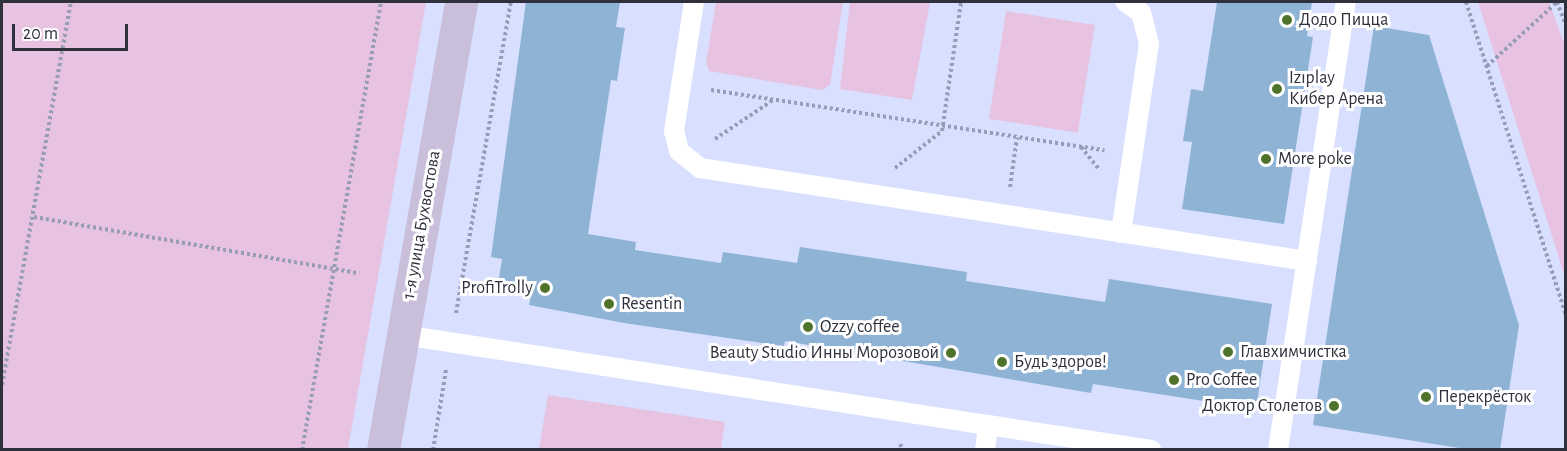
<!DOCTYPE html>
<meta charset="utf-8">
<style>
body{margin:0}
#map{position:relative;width:1567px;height:451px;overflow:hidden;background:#d8dfff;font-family:"Alegreya Sans",sans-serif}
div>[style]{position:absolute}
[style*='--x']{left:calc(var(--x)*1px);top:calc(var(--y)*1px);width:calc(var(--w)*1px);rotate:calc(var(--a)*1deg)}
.green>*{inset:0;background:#e8c2e1;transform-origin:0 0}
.building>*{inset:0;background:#8eb3d5}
.path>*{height:4px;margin-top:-2px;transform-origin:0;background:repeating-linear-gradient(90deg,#989db6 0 3px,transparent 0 6px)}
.lane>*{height:20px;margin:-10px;padding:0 10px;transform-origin:10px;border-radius:10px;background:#fff}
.secondary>*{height:33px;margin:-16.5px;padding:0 16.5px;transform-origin:16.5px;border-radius:16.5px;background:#cabfda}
.dots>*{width:16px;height:16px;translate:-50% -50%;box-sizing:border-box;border:3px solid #fff;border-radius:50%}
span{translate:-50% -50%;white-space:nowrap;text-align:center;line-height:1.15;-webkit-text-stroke:6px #fff;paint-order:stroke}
.poi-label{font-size:18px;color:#2e303c}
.left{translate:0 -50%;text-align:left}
.right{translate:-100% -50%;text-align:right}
.street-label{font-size:18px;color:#2e303c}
.frame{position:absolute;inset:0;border:3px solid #2e303c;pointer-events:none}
.scale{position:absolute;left:12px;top:24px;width:116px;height:27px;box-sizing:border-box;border:3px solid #2e303c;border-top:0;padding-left:8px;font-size:18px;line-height:21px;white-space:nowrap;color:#2e303c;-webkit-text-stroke:4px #fff;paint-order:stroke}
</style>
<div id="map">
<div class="green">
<i style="clip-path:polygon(2px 2px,426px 2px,348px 449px,2px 449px)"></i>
<i style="clip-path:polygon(716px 2px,843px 2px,830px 85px,822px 90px,709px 71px,706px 63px)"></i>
<i style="clip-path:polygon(850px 2px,930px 2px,912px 100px,840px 89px)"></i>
<i style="clip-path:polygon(1478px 2px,1549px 2px,1565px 46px,1565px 277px)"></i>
<i style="left:1006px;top:11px;width:90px;height:109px;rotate:9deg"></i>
<i style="clip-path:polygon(548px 395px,725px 422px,721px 449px,539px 449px)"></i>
</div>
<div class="building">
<i style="clip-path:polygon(526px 2px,620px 2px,616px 27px,625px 28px,617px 81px,611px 80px,588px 234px,636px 242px,635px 250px,721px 263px,723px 252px,797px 263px,800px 247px,967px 272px,966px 281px,1105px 302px,1109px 279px,1272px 304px,1256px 409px,1093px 384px,1091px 393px,785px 341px,784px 346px,624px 323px,529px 305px,531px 296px,497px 291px,502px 259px,491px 257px)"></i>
<i style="clip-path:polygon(1217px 2px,1312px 2px,1307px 36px,1313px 37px,1284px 224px,1182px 209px,1192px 142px,1183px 141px,1191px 89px,1203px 91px)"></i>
<i style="clip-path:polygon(1374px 26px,1429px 35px,1519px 325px,1500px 450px,1472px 450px,1313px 425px)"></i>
</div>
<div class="path">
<i style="--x:1466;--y:2;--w:329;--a:72.3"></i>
<i style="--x:1557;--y:2;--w:25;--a:69"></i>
<i style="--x:1487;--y:66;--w:95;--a:-42.4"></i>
<i style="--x:711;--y:90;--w:398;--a:8.7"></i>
<i style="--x:715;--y:139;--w:70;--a:-33.9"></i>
<i style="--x:1081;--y:147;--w:28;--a:51"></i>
<i style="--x:895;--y:168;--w:60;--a:-38.2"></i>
<i style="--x:942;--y:131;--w:130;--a:-81.6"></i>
<i style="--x:1010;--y:187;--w:50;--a:-82"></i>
<i style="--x:34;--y:217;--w:330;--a:9.8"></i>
<i style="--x:456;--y:313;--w:316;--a:-80"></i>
<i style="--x:2;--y:385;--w:389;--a:-79.8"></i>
<i style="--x:900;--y:444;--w:7;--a:63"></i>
<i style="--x:302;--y:450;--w:455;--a:-80"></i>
<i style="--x:433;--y:450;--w:81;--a:-80.8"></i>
</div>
<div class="lane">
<i style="--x:694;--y:2;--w:131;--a:98.8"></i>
<i style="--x:674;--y:131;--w:21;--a:76"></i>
<i style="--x:679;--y:151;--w:27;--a:39"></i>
<i style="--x:700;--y:168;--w:614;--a:8.71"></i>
<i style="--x:1121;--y:233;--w:191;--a:-81.6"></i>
<i style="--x:1149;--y:44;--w:32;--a:-104"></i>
<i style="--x:1141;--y:13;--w:19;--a:-145"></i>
<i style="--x:403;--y:335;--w:592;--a:8.75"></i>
<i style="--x:985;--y:450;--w:25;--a:-83"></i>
<i style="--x:988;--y:425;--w:165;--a:8.7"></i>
<i style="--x:1278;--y:450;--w:453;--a:-81.4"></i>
</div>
<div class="secondary">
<i style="--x:383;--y:450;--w:455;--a:-80.1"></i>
</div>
<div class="dots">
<i style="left:1287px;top:20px;background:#50732c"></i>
<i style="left:1277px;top:89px;background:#50732c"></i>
<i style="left:1266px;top:159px;background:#50732c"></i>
<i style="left:545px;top:288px;background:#50732c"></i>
<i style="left:609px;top:304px;background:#50732c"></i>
<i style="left:808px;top:327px;background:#50732c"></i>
<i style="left:1228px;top:352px;background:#50732c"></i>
<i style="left:951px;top:353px;background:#50732c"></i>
<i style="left:1002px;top:362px;background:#50732c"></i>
<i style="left:1174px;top:380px;background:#50732c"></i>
<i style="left:1426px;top:397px;background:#50732c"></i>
<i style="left:1334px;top:406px;background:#50732c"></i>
</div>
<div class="poi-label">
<span class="left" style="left:1299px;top:20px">Додо Пицца</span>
<span class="left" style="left:1289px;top:89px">Izıplay<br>Кибер Арена</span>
<span class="left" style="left:1278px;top:159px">More poke</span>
<span class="right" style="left:533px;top:288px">ProfiTrolly</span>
<span class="left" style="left:621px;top:304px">Resentin</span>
<span class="left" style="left:820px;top:327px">Ozzy coffee</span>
<span class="left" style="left:1240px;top:352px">Главхимчистка</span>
<span class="right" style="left:939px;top:353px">Beauty Studio Инны Морозовой</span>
<span class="left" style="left:1014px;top:362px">Будь здоров!</span>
<span class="left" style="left:1186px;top:380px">Pro Coffee</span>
<span class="left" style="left:1438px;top:397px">Перекрёсток</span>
<span class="right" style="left:1322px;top:406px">Доктор Столетов</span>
</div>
<div class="street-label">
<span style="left:422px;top:225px;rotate:-80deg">1-я улица Бухвостова</span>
</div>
<div class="frame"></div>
<div class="scale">20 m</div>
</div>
